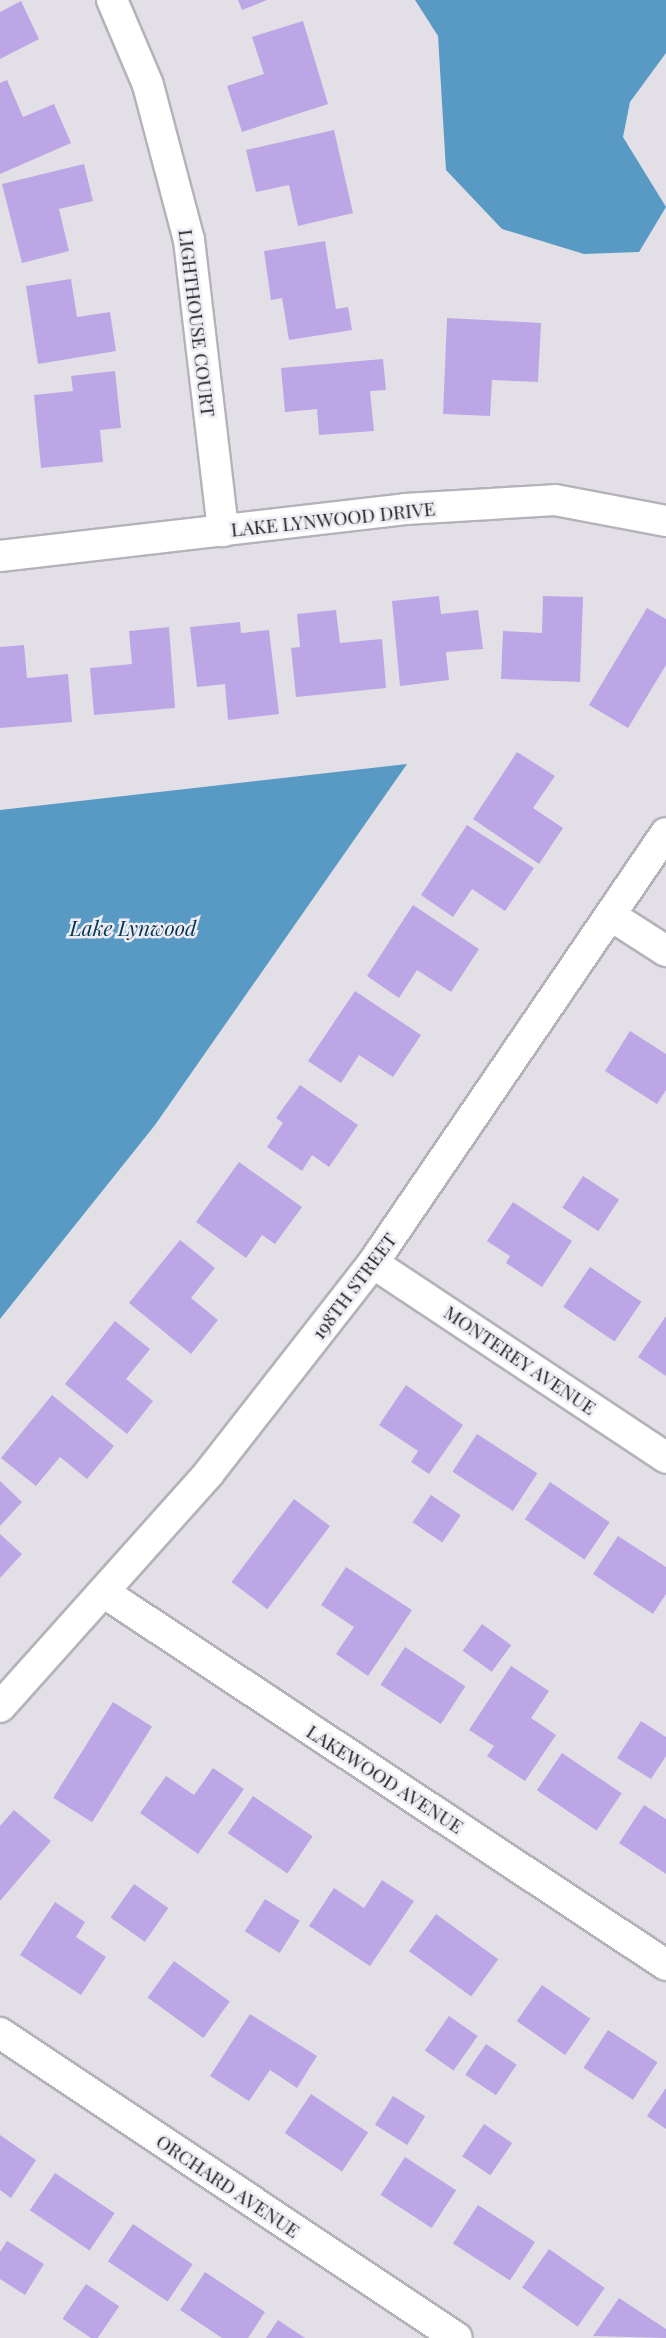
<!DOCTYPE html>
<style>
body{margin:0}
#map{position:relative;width:666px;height:2338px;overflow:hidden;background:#e2e0e6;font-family:"Playfair Display",serif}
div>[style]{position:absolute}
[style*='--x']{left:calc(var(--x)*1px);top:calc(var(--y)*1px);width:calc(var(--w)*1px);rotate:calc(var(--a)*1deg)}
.water>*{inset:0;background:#599ac5}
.building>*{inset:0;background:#bca6e6;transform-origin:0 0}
.roads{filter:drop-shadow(2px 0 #b5b3b9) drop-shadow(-2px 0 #b5b3b9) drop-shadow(0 2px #b5b3b9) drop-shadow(0 -2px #b5b3b9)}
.street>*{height:30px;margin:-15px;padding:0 15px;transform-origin:15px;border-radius:15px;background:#fff}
span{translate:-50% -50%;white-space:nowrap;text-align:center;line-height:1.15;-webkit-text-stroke:5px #efedf3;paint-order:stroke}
.street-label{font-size:19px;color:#242426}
.water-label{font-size:21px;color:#003754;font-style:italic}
</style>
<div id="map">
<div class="water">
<i style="clip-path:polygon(415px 0,666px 0,666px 53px,630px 102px,623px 137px,666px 207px,639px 252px,584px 254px,502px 229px,446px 170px,438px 36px)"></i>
<i style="clip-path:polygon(407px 764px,155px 1125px,0 1319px,0 810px)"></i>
</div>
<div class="building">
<i style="clip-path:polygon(238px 0,267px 0,242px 10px)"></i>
<i style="clip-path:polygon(21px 1px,39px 39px,0 59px,0 12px)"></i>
<i style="clip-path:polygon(303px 21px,328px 104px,242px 132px,227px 86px,264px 74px,252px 37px)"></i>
<i style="clip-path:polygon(7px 80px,23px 117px,54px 104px,71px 143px,0 174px,0 83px)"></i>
<i style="clip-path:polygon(334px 130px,353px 213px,298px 226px,289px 185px,256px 192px,246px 150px)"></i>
<i style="clip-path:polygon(84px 164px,93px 201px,59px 209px,69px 251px,22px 263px,2px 184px)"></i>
<i style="clip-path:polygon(325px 241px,336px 309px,348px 307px,352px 330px,289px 340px,282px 298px,271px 300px,264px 251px)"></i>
<i style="clip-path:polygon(71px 279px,77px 317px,110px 312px,116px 351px,38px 364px,26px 286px)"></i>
<i style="clip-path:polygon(447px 318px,541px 323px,538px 382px,492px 380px,490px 416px,443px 414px)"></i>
<i style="clip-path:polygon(383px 359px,386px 390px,370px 391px,374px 431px,319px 435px,317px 409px,285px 412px,281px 368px)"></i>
<i style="clip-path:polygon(115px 371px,121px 428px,100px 430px,103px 462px,41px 468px,34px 395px,73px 391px,71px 376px)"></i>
<i style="clip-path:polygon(439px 596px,441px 614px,478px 610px,483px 649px,446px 652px,449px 680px,400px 686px,392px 601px)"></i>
<i style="clip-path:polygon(543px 596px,583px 597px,580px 682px,501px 679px,503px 631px,542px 633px)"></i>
<i style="clip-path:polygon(647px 608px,666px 619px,666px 665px,628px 728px,589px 705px)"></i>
<i style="clip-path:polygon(336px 610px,340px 643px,382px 639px,386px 688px,296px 697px,291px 648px,300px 647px,297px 614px)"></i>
<i style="clip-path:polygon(240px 622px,241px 633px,269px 630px,279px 714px,228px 720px,225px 684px,197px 687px,190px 627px)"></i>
<i style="clip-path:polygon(169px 627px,175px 708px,94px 715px,90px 668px,132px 664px,129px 631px)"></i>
<i style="clip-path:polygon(24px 645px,27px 678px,68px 674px,72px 722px,0 728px,0 647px)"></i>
<i style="clip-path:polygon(517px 752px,555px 776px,533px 808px,563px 828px,539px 864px,473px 819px)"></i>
<i style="clip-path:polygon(467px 825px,534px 868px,505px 911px,472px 889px,453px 917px,421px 895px)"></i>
<i style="clip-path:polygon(413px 905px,479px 949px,451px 992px,417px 970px,399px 998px,367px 976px)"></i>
<i style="clip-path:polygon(355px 991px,421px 1035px,393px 1077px,359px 1055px,341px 1083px,308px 1061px)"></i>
<i style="clip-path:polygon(630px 1031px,666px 1054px,666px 1090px,657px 1104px,605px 1071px)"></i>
<i style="clip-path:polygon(300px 1085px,358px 1125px,329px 1167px,312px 1155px,302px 1171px,267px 1147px,283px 1123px,276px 1118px)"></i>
<i style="clip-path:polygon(239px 1162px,302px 1207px,275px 1244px,262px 1235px,246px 1258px,196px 1222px)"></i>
<i style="left:583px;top:1176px;width:43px;height:38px;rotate:33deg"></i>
<i style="clip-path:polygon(513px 1202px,572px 1241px,542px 1287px,506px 1263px,510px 1256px,487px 1241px)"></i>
<i style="clip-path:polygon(180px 1240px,215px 1268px,191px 1298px,218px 1320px,191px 1354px,129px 1303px)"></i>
<i style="left:590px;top:1267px;width:62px;height:48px;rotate:34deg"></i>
<i style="clip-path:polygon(666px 1316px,666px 1376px,638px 1357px)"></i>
<i style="clip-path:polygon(115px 1321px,150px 1349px,126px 1379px,153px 1401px,127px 1434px,65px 1384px)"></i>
<i style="clip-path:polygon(406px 1385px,463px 1425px,429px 1474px,411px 1462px,418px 1451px,379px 1425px)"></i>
<i style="clip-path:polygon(52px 1395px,114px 1446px,87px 1479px,60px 1457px,36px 1486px,1px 1458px)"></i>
<i style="left:477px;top:1434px;width:72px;height:45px;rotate:33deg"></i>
<i style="clip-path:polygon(0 1481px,22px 1502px,0 1526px)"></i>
<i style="left:550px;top:1482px;width:72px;height:45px;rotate:34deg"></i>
<i style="left:431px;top:1495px;width:36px;height:33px;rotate:34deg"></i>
<i style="left:294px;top:1499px;width:45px;height:104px;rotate:37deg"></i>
<i style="clip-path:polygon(0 1534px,22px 1554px,0 1578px)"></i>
<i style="clip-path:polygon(618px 1536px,666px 1567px,666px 1594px,653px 1614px,593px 1574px)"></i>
<i style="clip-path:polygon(346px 1567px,412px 1610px,368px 1676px,336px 1654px,354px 1627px,321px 1605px)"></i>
<i style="left:482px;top:1624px;width:36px;height:33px;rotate:36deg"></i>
<i style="left:405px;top:1647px;width:72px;height:45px;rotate:33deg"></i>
<i style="clip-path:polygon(511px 1666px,549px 1691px,531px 1718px,556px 1735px,525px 1781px,487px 1756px,494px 1746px,469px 1730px)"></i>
<i style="left:113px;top:1702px;width:46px;height:113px;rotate:32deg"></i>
<i style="clip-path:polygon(641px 1721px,666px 1737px,666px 1756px,651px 1779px,617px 1758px)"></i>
<i style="left:562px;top:1753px;width:72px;height:45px;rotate:34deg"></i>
<i style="clip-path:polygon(213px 1768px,244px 1789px,198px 1854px,140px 1813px,166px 1776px,194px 1795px)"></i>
<i style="left:253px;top:1796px;width:72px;height:45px;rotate:34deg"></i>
<i style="clip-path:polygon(644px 1805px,666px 1819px,666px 1874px,619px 1843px)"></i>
<i style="clip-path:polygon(14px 1810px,51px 1841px,0 1901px,0 1826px)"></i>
<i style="clip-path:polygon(382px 1880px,414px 1901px,370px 1966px,309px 1926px,334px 1888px,364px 1908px)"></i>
<i style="left:134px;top:1884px;width:42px;height:41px;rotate:35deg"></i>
<i style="left:265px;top:1899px;width:41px;height:38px;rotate:32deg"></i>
<i style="clip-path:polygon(55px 1902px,85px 1922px,76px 1937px,106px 1957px,81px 1995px,20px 1955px)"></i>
<i style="left:436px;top:1914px;width:77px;height:46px;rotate:36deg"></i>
<i style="left:174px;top:1961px;width:69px;height:45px;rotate:36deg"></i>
<i style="left:542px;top:1985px;width:59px;height:44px;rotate:35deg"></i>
<i style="clip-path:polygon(250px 2014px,317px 2056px,297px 2088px,270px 2070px,249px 2101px,210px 2076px)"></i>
<i style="left:449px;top:2016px;width:35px;height:42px;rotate:35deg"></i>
<i style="left:608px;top:2030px;width:59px;height:45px;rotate:33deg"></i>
<i style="left:486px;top:2044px;width:37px;height:37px;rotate:34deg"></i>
<i style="clip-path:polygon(666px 2088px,666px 2129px,647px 2116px)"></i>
<i style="left:311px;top:2094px;width:69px;height:47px;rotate:34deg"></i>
<i style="left:393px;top:2096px;width:38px;height:34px;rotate:32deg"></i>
<i style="left:484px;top:2124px;width:34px;height:39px;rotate:34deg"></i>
<i style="clip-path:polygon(0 2135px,36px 2160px,11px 2198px,0 2190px)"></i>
<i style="left:405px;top:2157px;width:61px;height:45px;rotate:33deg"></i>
<i style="left:55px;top:2173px;width:72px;height:45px;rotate:34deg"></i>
<i style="left:478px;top:2205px;width:68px;height:46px;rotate:33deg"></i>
<i style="left:133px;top:2224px;width:72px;height:45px;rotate:34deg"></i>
<i style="clip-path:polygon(7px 2241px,44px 2264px,25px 2295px,0 2279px,0 2252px)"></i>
<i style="left:549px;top:2249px;width:68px;height:47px;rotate:35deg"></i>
<i style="clip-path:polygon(205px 2272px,265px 2312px,248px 2338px,222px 2338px,180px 2310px)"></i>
<i style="left:86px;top:2284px;width:40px;height:42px;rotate:34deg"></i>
<i style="clip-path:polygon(619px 2298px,666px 2329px,666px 2338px,593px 2336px)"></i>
<i style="clip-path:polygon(278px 2320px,305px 2338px,266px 2338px)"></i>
</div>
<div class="roads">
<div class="street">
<i style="--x:112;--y:0;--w:92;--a:67"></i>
<i style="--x:148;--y:85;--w:160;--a:75.2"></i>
<i style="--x:189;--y:240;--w:293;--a:83.3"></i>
<i style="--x:0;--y:556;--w:408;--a:-6.6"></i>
<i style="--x:405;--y:509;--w:150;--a:-3.4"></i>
<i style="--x:555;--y:500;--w:113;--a:10.7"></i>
<i style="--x:613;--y:917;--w:63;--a:32.7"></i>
<i style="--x:373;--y:1263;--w:352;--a:33.6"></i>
<i style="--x:105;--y:1593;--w:673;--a:33.55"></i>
<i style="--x:0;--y:1707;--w:314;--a:-48.2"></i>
<i style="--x:209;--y:1473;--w:266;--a:-52"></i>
<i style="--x:373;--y:1263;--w:520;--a:-55.73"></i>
<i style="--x:0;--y:2033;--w:549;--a:33.72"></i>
</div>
</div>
<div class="street-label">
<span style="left:197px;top:323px;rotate:83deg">LIGHTHOUSE COURT</span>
<span style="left:333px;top:519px;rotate:-6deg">LAKE LYNWOOD DRIVE</span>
<span style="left:354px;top:1286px;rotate:-53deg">198TH STREET</span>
<span style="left:520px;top:1360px;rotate:34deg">MONTEREY AVENUE</span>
<span style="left:385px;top:1779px;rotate:33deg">LAKEWOOD AVENUE</span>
<span style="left:228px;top:2186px;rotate:34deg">ORCHARD AVENUE</span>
</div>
<div class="water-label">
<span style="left:133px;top:927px">Lake Lynwood</span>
</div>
</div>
